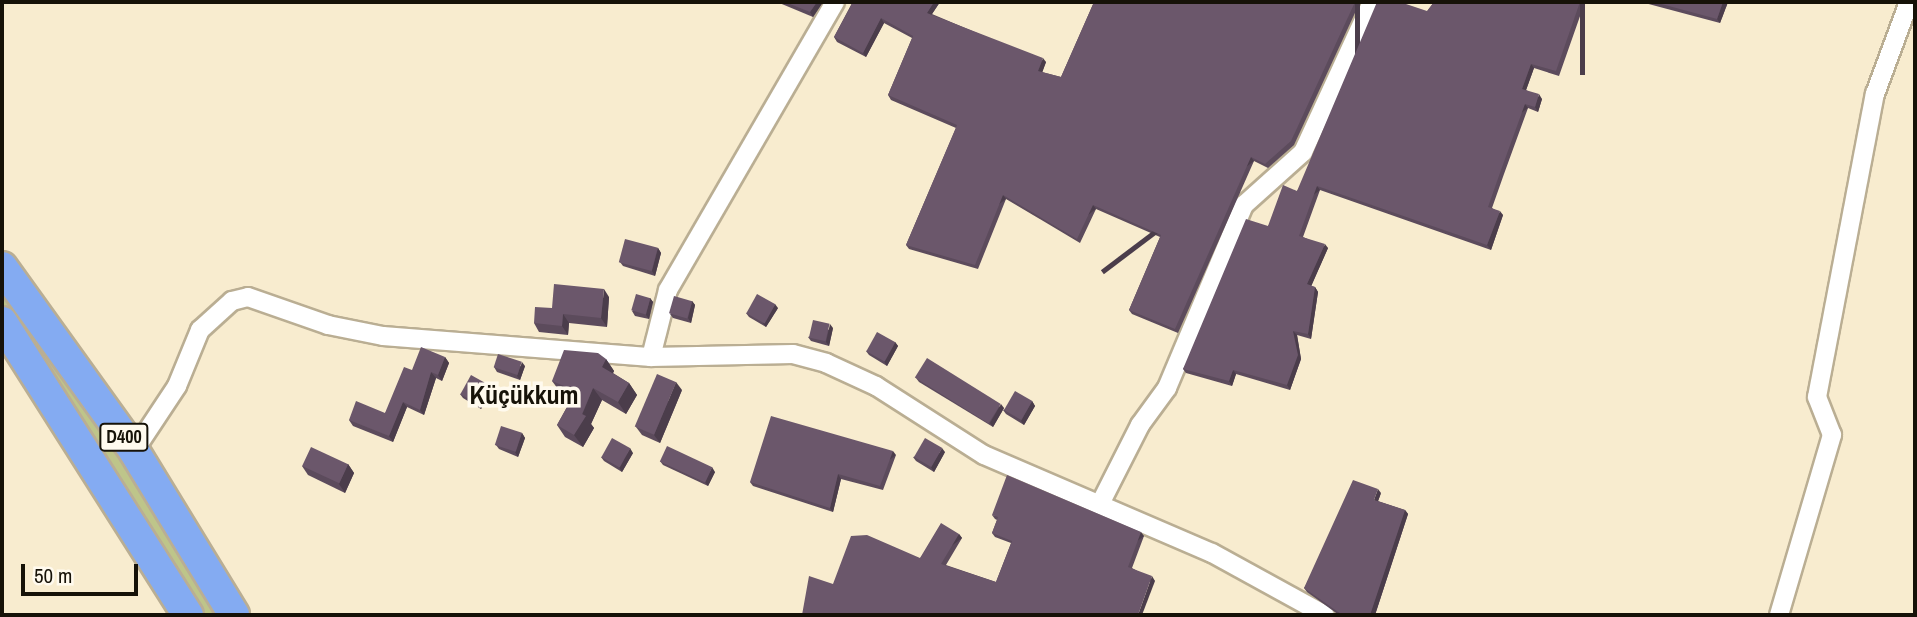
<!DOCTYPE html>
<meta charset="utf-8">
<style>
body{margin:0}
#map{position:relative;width:1917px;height:617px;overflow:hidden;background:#f8eccf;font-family:"Archivo Narrow",sans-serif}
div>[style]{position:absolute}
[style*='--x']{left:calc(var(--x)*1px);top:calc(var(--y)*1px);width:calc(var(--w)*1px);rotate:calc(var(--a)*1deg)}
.green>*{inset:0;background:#bec58a}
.roads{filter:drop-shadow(2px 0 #baae93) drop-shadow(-2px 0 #baae93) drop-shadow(0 2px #baae93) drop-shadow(0 -2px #baae93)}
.minor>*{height:18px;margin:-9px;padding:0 9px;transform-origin:9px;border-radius:9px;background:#fff}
.trunk>*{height:30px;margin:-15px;padding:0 15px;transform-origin:15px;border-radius:15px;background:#84abf2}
.wall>*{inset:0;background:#5c4b5c}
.shaded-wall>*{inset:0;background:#4b3d4b;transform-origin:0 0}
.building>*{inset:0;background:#6b576b;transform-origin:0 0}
span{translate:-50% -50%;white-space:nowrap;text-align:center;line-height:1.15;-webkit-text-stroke:7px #fffaee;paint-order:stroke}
.shield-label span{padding:2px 5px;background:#fffaee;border:2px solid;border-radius:5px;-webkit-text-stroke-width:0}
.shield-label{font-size:18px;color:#161208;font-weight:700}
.district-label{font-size:26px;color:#161208;font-weight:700}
.frame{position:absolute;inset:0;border:4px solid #161208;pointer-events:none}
.scale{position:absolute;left:21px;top:564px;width:117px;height:32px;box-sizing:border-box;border:4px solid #161208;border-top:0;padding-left:9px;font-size:21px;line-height:24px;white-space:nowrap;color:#161208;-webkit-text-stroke:5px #fffaee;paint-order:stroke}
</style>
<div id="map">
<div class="green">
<i style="clip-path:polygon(2px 286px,120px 452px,217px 615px,200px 615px,2px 309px)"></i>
</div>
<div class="roads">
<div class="minor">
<i style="--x:651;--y:357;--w:69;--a:-75.8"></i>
<i style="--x:668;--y:290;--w:333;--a:-59.9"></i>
<i style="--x:134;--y:451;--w:78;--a:-56.5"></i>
<i style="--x:177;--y:386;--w:61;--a:-67.7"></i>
<i style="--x:200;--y:330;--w:43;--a:-42.2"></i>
<i style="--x:232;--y:301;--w:16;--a:-14"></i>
<i style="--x:248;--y:297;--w:85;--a:19.3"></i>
<i style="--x:328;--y:325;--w:56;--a:11.3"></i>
<i style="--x:383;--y:336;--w:269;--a:4.5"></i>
<i style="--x:651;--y:357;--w:142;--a:-1.2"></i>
<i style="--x:793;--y:354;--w:34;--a:15"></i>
<i style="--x:826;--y:363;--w:55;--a:24.7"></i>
<i style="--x:876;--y:386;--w:128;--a:32.6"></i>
<i style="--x:984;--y:455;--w:248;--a:23.3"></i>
<i style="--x:1212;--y:553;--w:129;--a:28.8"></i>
<i style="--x:1100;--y:504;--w:89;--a:-63.1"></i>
<i style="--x:1140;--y:425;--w:46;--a:-53.9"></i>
<i style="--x:1167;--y:388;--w:199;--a:-67.2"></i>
<i style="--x:1244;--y:205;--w:79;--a:-41.9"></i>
<i style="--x:1303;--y:152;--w:165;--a:-65.3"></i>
<i style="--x:1779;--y:615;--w:188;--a:-73.6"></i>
<i style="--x:1832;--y:435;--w:41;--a:-111.5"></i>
<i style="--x:1817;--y:397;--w:309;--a:-79.2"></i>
<i style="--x:1875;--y:94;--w:98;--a:-69.7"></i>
</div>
<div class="trunk">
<i style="--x:2;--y:267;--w:226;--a:54.3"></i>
<i style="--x:134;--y:451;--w:192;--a:58.6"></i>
<i style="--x:2;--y:322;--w:347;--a:57.6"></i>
</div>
</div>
<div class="wall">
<i style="clip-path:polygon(777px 2px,823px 2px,813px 17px)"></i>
<i style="clip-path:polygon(850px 2px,940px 2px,932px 14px,1046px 62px,1042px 72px,1061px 77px,1094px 2px,1360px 2px,1294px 145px,1268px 168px,1254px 161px,1178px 333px,1132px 314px,1129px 310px,1160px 237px,1096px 209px,1080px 243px,1006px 199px,978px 269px,909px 249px,906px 245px,956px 128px,891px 100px,888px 95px,912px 38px,884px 23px,866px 57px,837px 42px,834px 37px,852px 3px)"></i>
<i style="clip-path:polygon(1434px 2px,1585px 2px,1559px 76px,1534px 68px,1526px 90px,1542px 99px,1538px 112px,1528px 108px,1504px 174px,1492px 208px,1503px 215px,1491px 250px,1320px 190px,1303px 237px,1328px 248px,1311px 286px,1315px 287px,1318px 292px,1311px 339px,1297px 335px,1301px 359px,1290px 390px,1236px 374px,1232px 386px,1186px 373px,1183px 369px,1268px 226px,1297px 191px)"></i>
<i style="clip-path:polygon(1641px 2px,1728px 2px,1720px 23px)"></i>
<i style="clip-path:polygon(658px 248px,661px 253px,655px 276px,623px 266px,620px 262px)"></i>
<i style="clip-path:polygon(609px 297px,607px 327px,569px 323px,568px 335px,539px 332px,534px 323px,552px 308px)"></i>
<i style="clip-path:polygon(650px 298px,653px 302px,649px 319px,635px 316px,632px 311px)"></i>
<i style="clip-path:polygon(692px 301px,695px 305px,691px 323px,673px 318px,670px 314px)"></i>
<i style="clip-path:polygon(778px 308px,766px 327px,749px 317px,746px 313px)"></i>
<i style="clip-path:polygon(833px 328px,829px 346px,811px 341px,808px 337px)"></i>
<i style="clip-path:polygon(895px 342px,898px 346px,887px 366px,869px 355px,866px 351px)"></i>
<i style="clip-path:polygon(445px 357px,449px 363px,442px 381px,436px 378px,424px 415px,407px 407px,393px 442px,353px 426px,349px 420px,385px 413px)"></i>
<i style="clip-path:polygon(606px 359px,614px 371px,613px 373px,629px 383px,637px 395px,626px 414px,602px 400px,591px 424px,594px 428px,583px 447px,565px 437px,557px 425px,572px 398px,561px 393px,552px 381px)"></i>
<i style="clip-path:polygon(525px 366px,520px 380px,497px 372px,494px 367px)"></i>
<i style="clip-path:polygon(916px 378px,1004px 408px,993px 427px,919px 382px)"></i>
<i style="clip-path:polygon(492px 389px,481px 409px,463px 398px,460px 394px)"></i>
<i style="clip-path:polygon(682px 390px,660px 443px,642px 435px,636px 427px)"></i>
<i style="clip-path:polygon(1032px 401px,1035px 406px,1024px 425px,1006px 414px,1003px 410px)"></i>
<i style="clip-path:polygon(522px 433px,525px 438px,518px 457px,499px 449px,496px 445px)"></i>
<i style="clip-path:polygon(945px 452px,934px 472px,916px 461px,913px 457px)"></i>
<i style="clip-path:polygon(633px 453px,622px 472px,604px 461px,601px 457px)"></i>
<i style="clip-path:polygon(896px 455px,883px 490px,841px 479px,833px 512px,753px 486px,750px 482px)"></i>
<i style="clip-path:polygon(660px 461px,715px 472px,708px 486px,663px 465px)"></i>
<i style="clip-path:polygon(348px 464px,354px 473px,345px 493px,308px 475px,302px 466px)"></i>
<i style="clip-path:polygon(1381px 493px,1378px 501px,1405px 510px,1408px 514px,1375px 615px,1339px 615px,1307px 592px,1304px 588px)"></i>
<i style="clip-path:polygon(992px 515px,1144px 536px,1132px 568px,1155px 581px,833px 584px,920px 558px,959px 534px,962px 538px,946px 565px,996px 582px,1011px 543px,995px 537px,992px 533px,997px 520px,995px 519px)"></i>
</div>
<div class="shaded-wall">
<i style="clip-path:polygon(817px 2px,823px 2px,813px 17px,810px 12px)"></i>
<i style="clip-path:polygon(934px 2px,940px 2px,930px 17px,927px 13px)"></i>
<i style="left:1355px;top:2px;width:5px;height:153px"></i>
<i style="left:1580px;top:2px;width:5px;height:73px"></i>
<i style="clip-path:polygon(1723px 2px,1728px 2px,1720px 23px,1717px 19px)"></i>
<i style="clip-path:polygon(881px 18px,884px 23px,866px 57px,863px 53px)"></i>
<i style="clip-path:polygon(1043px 58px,1046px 62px,1041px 76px,1038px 71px)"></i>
<i style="clip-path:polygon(1531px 64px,1534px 68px,1525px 93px,1522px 89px)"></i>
<i style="clip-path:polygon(1539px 94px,1542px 99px,1538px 112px,1535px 107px)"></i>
<i style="left:1525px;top:104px;width:5px;height:109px;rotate:53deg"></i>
<i style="left:1251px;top:157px;width:5px;height:188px;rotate:53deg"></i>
<i style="left:1317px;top:186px;width:5px;height:53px;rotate:53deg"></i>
<i style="left:1003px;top:195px;width:5px;height:75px;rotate:53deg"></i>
<i style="left:1093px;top:205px;width:5px;height:38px;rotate:53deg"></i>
<i style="clip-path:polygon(1500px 211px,1503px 215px,1491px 250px,1487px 245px)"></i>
<i style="clip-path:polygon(1325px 244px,1328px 248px,1310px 289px,1307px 284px)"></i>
<i style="clip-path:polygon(658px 248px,661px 253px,655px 276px,652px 271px)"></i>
<i style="clip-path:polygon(1315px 287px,1318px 292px,1311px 339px,1308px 334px)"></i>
<i style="clip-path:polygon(604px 289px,609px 297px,607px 327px,601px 318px)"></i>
<i style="clip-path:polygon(650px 298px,653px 302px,649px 319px,646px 315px)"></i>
<i style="clip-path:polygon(692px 301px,695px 305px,691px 323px,688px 318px)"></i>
<i style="clip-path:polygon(775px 304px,778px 308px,766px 327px,763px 323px)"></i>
<i style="clip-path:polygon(563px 314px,569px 323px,568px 335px,562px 326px)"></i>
<i style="clip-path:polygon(830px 324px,833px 328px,829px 346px,826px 342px)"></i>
<i style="clip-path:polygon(1293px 331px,1297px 335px,1301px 359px,1290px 390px,1287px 385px)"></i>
<i style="clip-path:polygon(895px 342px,898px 346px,887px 366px,884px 361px)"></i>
<i style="clip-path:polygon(445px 357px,449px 363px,442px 381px,438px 375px)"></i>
<i style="clip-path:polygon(606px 359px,614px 371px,610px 379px,602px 367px)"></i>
<i style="clip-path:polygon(522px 362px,525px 366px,520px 380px,517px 376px)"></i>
<i style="clip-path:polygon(1233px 370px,1236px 374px,1232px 386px,1229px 381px)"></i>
<i style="clip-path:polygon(431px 372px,436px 378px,424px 415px,420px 410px)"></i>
<i style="clip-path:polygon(676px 382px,682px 390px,660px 443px,654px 435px)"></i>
<i style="clip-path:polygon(629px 383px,637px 395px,626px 414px,618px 402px)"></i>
<i style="clip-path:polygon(489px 385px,492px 389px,481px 409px,478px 404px)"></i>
<i style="clip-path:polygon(593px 388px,602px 400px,591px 424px,594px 428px,583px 447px,574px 435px)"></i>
<i style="clip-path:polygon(1032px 401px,1035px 406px,1024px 425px,1021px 421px)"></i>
<i style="clip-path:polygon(403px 402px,407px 407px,393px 442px,389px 436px)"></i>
<i style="clip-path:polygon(1001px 404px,1004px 408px,993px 427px,990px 423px)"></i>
<i style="clip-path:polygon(522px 433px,525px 438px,518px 457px,515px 452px)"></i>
<i style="clip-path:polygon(630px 448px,633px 453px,622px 472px,619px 467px)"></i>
<i style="clip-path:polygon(942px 448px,945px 452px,934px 472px,931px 467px)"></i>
<i style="left:893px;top:451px;width:5px;height:37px;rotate:53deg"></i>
<i style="clip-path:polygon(348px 464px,354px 473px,345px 493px,339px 484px)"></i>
<i style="clip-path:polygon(712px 467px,715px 472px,708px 486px,705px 482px)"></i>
<i style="clip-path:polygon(838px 474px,841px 479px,833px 512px,830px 508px)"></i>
<i style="clip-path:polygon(1378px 489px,1381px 493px,1377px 504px,1374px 500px)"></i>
<i style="clip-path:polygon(1405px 510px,1408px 514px,1375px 615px,1370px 615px)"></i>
<i style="left:1141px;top:532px;width:5px;height:37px;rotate:53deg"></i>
<i style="left:959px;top:534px;width:5px;height:35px;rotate:53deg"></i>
<i style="clip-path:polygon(1152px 576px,1155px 581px,1142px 615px,1138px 615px)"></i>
</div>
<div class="building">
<i style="clip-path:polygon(785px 2px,817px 2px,810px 12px)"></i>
<i style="clip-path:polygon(852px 2px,934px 2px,927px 13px,1043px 58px,1038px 71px,1061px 77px,1094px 2px,1355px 2px,1291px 141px,1265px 164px,1251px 157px,1175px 329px,1129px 310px,1161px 235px,1093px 205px,1077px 239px,1003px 195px,975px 265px,906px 245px,957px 125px,888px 95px,913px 36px,881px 18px,863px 53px,834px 37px,853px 2px)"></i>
<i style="clip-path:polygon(1377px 2px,1400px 2px,1427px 11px,1434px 2px,1580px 2px,1556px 71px,1531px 64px,1522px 89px,1539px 94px,1535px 107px,1525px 104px,1501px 170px,1488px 207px,1500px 211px,1487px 245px,1317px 186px,1299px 236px,1325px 244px,1307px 284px,1315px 287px,1308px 334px,1293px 331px,1298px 355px,1287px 385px,1233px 370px,1229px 381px,1183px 369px,1246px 219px,1268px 226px,1283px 185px,1297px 191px)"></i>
<i style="clip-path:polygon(1654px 2px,1723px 2px,1717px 19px)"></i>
<i style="left:625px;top:239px;width:34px;height:24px;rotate:15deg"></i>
<i style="clip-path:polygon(554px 284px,604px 289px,601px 318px,563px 314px,562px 326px,534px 323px,535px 307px,552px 308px)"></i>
<i style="left:636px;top:294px;width:15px;height:17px;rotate:16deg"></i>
<i style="left:757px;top:294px;width:21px;height:22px;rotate:29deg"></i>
<i style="left:674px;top:296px;width:19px;height:18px;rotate:16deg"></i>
<i style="left:813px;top:320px;width:17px;height:18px;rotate:13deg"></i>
<i style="left:877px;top:332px;width:21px;height:22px;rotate:29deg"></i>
<i style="clip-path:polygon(421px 347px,445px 357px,438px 375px,431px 372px,420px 410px,403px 402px,389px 436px,349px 420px,356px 401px,385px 413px,404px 367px,412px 370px)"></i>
<i style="clip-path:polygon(564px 350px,598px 353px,606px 359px,602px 367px,629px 383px,618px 402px,593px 388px,582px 414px,586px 416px,574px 435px,557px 425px,576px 391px,552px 381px)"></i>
<i style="left:498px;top:354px;width:25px;height:14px;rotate:18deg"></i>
<i style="left:927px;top:358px;width:87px;height:23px;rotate:32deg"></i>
<i style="left:657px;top:374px;width:21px;height:57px;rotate:23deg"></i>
<i style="left:471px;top:375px;width:21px;height:22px;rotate:29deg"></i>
<i style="left:1015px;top:391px;width:20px;height:22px;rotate:30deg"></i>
<i style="clip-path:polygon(771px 416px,893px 451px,880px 486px,838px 474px,830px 508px,750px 482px)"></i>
<i style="left:501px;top:426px;width:22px;height:20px;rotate:18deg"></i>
<i style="left:612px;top:438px;width:21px;height:22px;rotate:29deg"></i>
<i style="left:925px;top:438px;width:20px;height:22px;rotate:30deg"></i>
<i style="left:667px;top:446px;width:50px;height:17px;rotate:25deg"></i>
<i style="left:311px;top:447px;width:41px;height:21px;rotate:25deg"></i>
<i style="clip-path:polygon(1007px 475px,1141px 532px,1128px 567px,1152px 576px,1138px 615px,802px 615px,809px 576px,833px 584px,851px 536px,867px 535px,920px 558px,941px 523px,959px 534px,941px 564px,996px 582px,1012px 541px,992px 533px,998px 517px,992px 515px)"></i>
<i style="clip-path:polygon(1353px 480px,1378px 489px,1374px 500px,1405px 510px,1370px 615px,1344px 615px,1341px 614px,1304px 588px)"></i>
</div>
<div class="shield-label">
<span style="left:124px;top:437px">D400</span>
</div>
<div class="district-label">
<span style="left:524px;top:395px">Küçükkum</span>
</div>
<div class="frame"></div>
<div class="scale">50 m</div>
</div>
